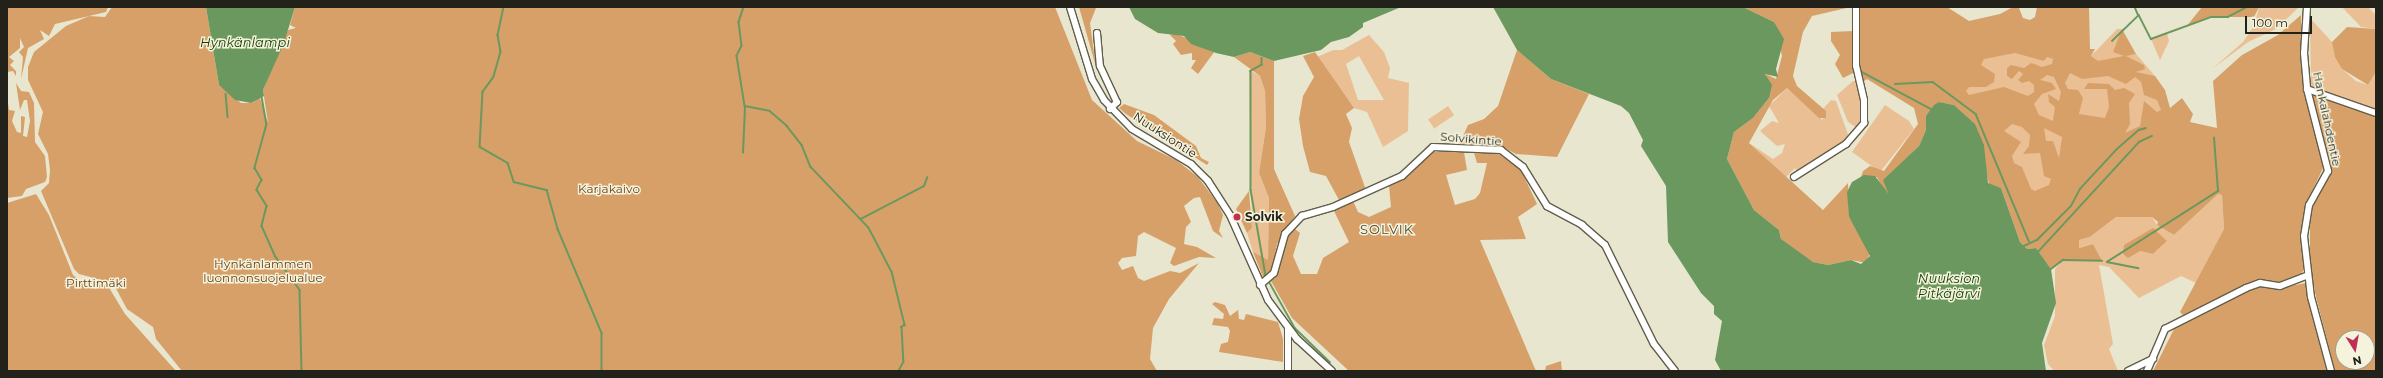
<!DOCTYPE html>
<meta charset="utf-8">
<style>
body{margin:0}
#map{position:relative;width:2383px;height:378px;overflow:hidden;background:#e8e6cf;font-family:Montserrat,sans-serif}
div>[style]{position:absolute}
[style*='--x']{left:calc(var(--x)*1px);top:calc(var(--y)*1px);width:calc(var(--w)*1px);rotate:calc(var(--a)*1deg)}
.green>*{inset:0;background:#ebbf94;transform-origin:0 0}
.forest>*{inset:0;background:#d7a069}
.water>*{inset:0;background:#6b985e}
.stream>*{height:1.5px;margin:-0.75px;padding:0 0.75px;transform-origin:0.75px;border-radius:0.75px;background:#6b985e}
.roads{filter:drop-shadow(1px 0 #605e4b) drop-shadow(-1px 0 #605e4b) drop-shadow(0 1px #605e4b) drop-shadow(0 -1px #605e4b)}
.minor>*{height:6px;margin:-3px;padding:0 3px;transform-origin:3px;border-radius:3px;background:#fff}
.dots>*{width:11px;height:11px;translate:-50% -50%;box-sizing:border-box;border:2px solid #f6f3dc;border-radius:50%}
span{translate:-50% -50%;white-space:nowrap;text-align:center;line-height:1.15;-webkit-text-stroke:3px #f6f3dc;paint-order:stroke}
.street-label{font-size:12px;color:#23221a}
.park-label{font-size:12px;color:#69431a}
.poi-label{font-size:12px;color:#23221a;font-weight:700}
.left{translate:0 -50%;text-align:left}
.water-label{font-size:13px;color:#0f3c00;font-style:italic}
.neighbourhood-label{font-size:13px;color:#4e4c39;letter-spacing:1px}
.frame{position:absolute;inset:0;border:8px solid #23221a;pointer-events:none}
.north{position:absolute;left:2335px;top:330px;width:40px;height:40px;box-sizing:border-box;background:#f6f3dc;border:1px solid #a29f8e;border-radius:50%;rotate:169deg;font-size:11px;font-weight:700;line-height:16px;text-align:center;color:#23221a}
.north::after{content:'';display:block;margin:auto;width:14px;height:18px;background:#bf3056;clip-path:polygon(50% 0,100% 100%,50% 72%,0 100%)}
.scale{position:absolute;left:2245px;top:16px;width:67px;height:18px;box-sizing:border-box;border:2px solid #23221a;border-top:0;padding-left:5px;font-size:12px;line-height:14px;white-space:nowrap;color:#23221a;-webkit-text-stroke:3px #f6f3dc;paint-order:stroke}
</style>
<div id="map">
<div class="green">
<i style="clip-path:polygon(2259px 7px,2299px 7px,2276px 29px,2248px 42px,2212px 69px,2243px 42px,2254px 26px)"></i>
<i style="clip-path:polygon(2342px 7px,2368px 7px,2376px 15px,2376px 29px,2361px 27px)"></i>
<i style="clip-path:polygon(2310px 18px,2332px 42px,2342px 69px,2356px 81px,2368px 85px,2376px 72px,2376px 109px,2311px 87px)"></i>
<i style="clip-path:polygon(2117px 29px,2122px 29px,2120px 39px,2125px 55px,2136px 54px,2155px 76px,2163px 115px,2100px 214px,2046px 263px,1954px 105px,1939px 102px,1890px 41px,2091px 56px)"></i>
<i style="clip-path:polygon(2167px 33px,2169px 41px,2160px 60px,2151px 39px)"></i>
<i style="clip-path:polygon(evenodd,1369px 35px,1384px 52px,1390px 68px,1388px 78px,1409px 83px,1408px 131px,1383px 147px,1367px 112px,1354px 108px,1317px 57px,1333px 50px,1342px 50px,1369px 35px,1359px 56px,1384px 100px,1358px 100px,1346px 64px,1359px 56px)"></i>
<i style="clip-path:polygon(1249px 70px,1260px 76px,1265px 91px,1266px 127px,1259px 173px,1269px 198px,1268px 261px,1253px 252px,1247px 233px,1252px 228px)"></i>
<i style="clip-path:polygon(1853px 81px,1856px 81px,1861px 94px,1863px 122px,1857px 128px,1848px 122px,1837px 95px)"></i>
<i style="clip-path:polygon(1787px 88px,1823px 120px,1823px 109px,1831px 100px,1836px 101px,1849px 137px,1798px 173px,1795px 168px,1786px 177px,1749px 143px,1773px 159px,1782px 153px,1785px 144px,1777px 146px,1760px 131px,1772px 121px,1779px 123px,1769px 106px)"></i>
<i style="clip-path:polygon(1885px 105px,1909px 121px,1914px 129px,1880px 172px,1852px 152px)"></i>
<i style="left:1448px;top:106px;width:11px;height:24px;rotate:56deg"></i>
<i style="clip-path:polygon(evenodd,2218px 194px,2222px 195px,2224px 229px,2196px 283px,2181px 276px,2139px 298px,2109px 267px,2099px 265px,2113px 344px,2109px 349px,2118px 371px,2054px 371px,2048px 364px,2044px 345px,2055px 316px,2055px 269px,2063px 260px,2101px 261px,2093px 244px,2078px 248px,2079px 240px,2090px 237px,2116px 217px,2152px 217px,2157px 225px,2174px 235px,2218px 194px,2167px 241px,2153px 254px,2140px 251px,2167px 241px)"></i>
</div>
<div class="forest">
<i style="clip-path:polygon(7px 7px,108px 7px,106px 12px,55px 24px,49px 36px,40px 30px,44px 39px,28px 48px,21px 79px,23px 57px,19px 52px,24px 47px,20px 38px,20px 48px,9px 57px,14px 61px,10px 65px,16px 71px,16px 76px,13px 71px,7px 72px)"></i>
<i style="clip-path:polygon(112px 7px,206px 7px,219px 85px,241px 103px,251px 103px,260px 98px,268px 123px,263px 90px,288px 30px,296px 28px,290px 25px,295px 7px,1055px 7px,1092px 100px,1137px 141px,1176px 160px,1198px 177px,1218px 204px,1223px 215px,1219px 231px,1223px 238px,1213px 231px,1200px 197px,1194px 198px,1184px 206px,1191px 222px,1186px 227px,1184px 244px,1197px 247px,1216px 258px,1199px 257px,1174px 266px,1170px 263px,1176px 248px,1144px 232px,1138px 236px,1136px 256px,1122px 258px,1118px 263px,1122px 270px,1133px 266px,1138px 278px,1144px 281px,1170px 271px,1180px 273px,1199px 263px,1169px 299px,1153px 328px,1150px 359px,1157px 371px,182px 371px,156px 339px,153px 327px,127px 309px,113px 283px,79px 274px,74px 269px,41px 191px,49px 183px,50px 170px,48px 154px,38px 134px,43px 112px,28px 80px,28px 67px,34px 52px,66px 26px,89px 16px,105px 17px)"></i>
<i style="clip-path:polygon(1079px 7px,1101px 7px,1096px 8px,1090px 23px,1094px 53px,1106px 85px,1096px 67px)"></i>
<i style="clip-path:polygon(1743px 7px,1851px 7px,1812px 16px,1803px 32px,1793px 76px,1797px 86px,1826px 111px,1826px 118px,1819px 118px,1787px 88px,1773px 100px,1749px 143px,1823px 210px,1848px 183px,1849px 217px,1870px 253px,1866px 263px,1851px 260px,1828px 265px,1813px 262px,1794px 250px,1781px 239px,1779px 230px,1754px 210px,1727px 159px,1734px 132px,1753px 118px,1769px 98px,1766px 74px,1776px 79px,1782px 56px,1774px 22px)"></i>
<i style="clip-path:polygon(evenodd,1852px 7px,1947px 7px,1969px 21px,2000px 14px,2013px 7px,2019px 8px,2023px 18px,2030px 20px,2035px 17px,2037px 7px,2089px 7px,2090px 49px,2095px 49px,2091px 56px,2098px 61px,2124px 56px,2113px 52px,2122px 29px,2136px 54px,2126px 56px,2144px 65px,2145px 69px,2136px 72px,2155px 76px,2165px 90px,2170px 108px,2182px 98px,2193px 114px,2190px 122px,2217px 128px,2213px 81px,2242px 55px,2278px 35px,2301px 15px,2303px 79px,2324px 166px,2305px 206px,2303px 271px,2299px 277px,2282px 282px,2255px 281px,2183px 315px,2180px 312px,2224px 229px,2222px 195px,2218px 194px,2174px 235px,2157px 225px,2158px 222px,2152px 217px,2116px 217px,2090px 237px,2079px 240px,2079px 248px,2093px 244px,2102px 261px,2063px 260px,2051px 269px,2036px 248px,2027px 249px,2020px 242px,2001px 188px,1989px 184px,1975px 124px,1954px 105px,1939px 102px,1926px 116px,1926px 130px,1919px 146px,1884px 180px,1888px 191px,1885px 193px,1877px 177px,1861px 177px,1863px 171px,1870px 166px,1884px 171px,1918px 124px,1914px 108px,1867px 79px,1863px 82px,1853px 73px,1843px 78px,1835px 64px,1840px 55px,1831px 41px,1831px 32px,1853px 31px,1852px 7px,2015px 53px,2044px 61px,2047px 57px,2053px 59px,2052px 64px,2042px 67px,2031px 63px,2024px 68px,2011px 65px,2007px 68px,2007px 76px,2012px 79px,2019px 71px,2023px 74px,2018px 80px,2022px 83px,2029px 81px,2034px 85px,2034px 92px,2028px 96px,2004px 87px,1969px 95px,1966px 91px,1969px 87px,1986px 87px,1994px 82px,1995px 74px,1981px 65px,1984px 59px,2015px 53px,1852px 7px,2070px 73px,2082px 79px,2108px 76px,2126px 84px,2135px 77px,2141px 82px,2144px 95px,2157px 100px,2161px 110px,2157px 112px,2144px 101px,2140px 126px,2125px 133px,2130px 124px,2129px 103px,2135px 94px,2124px 88px,2115px 90px,2109px 84px,2088px 83px,2084px 89px,2107px 89px,2109px 107px,2105px 118px,2079px 114px,2083px 98px,2078px 90px,2068px 89px,2065px 83px,2070px 73px,1852px 7px,2047px 75px,2054px 77px,2061px 92px,2059px 101px,2048px 94px,2049px 102px,2055px 107px,2053px 121px,2039px 115px,2034px 104px,2042px 94px,2056px 89px,2052px 83px,2040px 80px,2047px 75px,1852px 7px,2012px 124px,2022px 127px,2030px 135px,2029px 146px,2023px 154px,2040px 153px,2044px 176px,2051px 179px,2049px 185px,2035px 191px,2031px 189px,2022px 167px,2014px 163px,2012px 156px,2021px 142px,2004px 131px,2012px 124px,1852px 7px,2044px 128px,2062px 137px,2059px 158px,2053px 141px,2046px 141px,2044px 128px)"></i>
<i style="clip-path:polygon(2202px 7px,2259px 7px,2254px 17px,2211px 17px,2186px 27px)"></i>
<i style="clip-path:polygon(2347px 27px,2376px 29px,2376px 72px,2368px 85px,2342px 69px,2335px 57px,2332px 42px)"></i>
<i style="clip-path:polygon(1175px 33px,1215px 51px,1198px 74px,1191px 68px,1196px 60px,1192px 60px,1192px 53px,1181px 55px,1173px 44px,1176px 41px,1170px 35px)"></i>
<i style="clip-path:polygon(1517px 50px,1551px 79px,1589px 94px,1557px 157px,1516px 154px,1503px 147px,1459px 145px,1468px 125px,1484px 119px,1498px 106px)"></i>
<i style="clip-path:polygon(1250px 52px,1274px 61px,1274px 169px,1295px 216px,1277px 244px,1272px 271px,1263px 277px,1253px 252px,1268px 260px,1269px 198px,1259px 173px,1266px 127px,1265px 91px,1260px 76px,1234px 57px)"></i>
<i style="clip-path:polygon(1315px 52px,1354px 108px,1346px 114px,1352px 128px,1349px 142px,1366px 190px,1339px 200px,1326px 176px,1310px 172px,1303px 146px,1299px 119px,1303px 96px,1314px 77px,1303px 56px)"></i>
<i style="clip-path:polygon(16px 83px,21px 91px,29px 92px,34px 103px,35px 142px,45px 156px,47px 177px,45px 182px,26px 189px,22px 196px,7px 198px,7px 96px,9px 110px,15px 111px,12px 121px,17px 132px,21px 133px,21px 116px,25px 117px,23px 136px,27px 137px,30px 121px,27px 100px,24px 100px,20px 110px)"></i>
<i style="clip-path:polygon(evenodd,2311px 94px,2376px 116px,2376px 371px,2335px 371px,2316px 297px,2310px 267px,2310px 212px,2331px 169px,2311px 94px,2343px 338px,2367px 338px,2367px 362px,2343px 362px,2343px 338px)"></i>
<i style="clip-path:polygon(1124px 104px,1154px 115px,1196px 146px,1201px 158px,1209px 162px,1207px 165px,1126px 114px,1119px 108px)"></i>
<i style="clip-path:polygon(1429px 152px,1464px 152px,1467px 170px,1446px 175px,1455px 205px,1475px 199px,1480px 193px,1487px 163px,1477px 163px,1474px 153px,1496px 152px,1521px 170px,1537px 204px,1518px 217px,1526px 239px,1480px 240px,1536px 371px,1349px 371px,1292px 318px,1271px 281px,1288px 234px,1295px 229px,1300px 233px,1293px 256px,1301px 274px,1317px 274px,1323px 258px,1349px 242px,1334px 211px,1353px 201px,1358px 212px,1369px 217px,1391px 207px,1389px 186px,1415px 169px)"></i>
<i style="clip-path:polygon(1249px 191px,1252px 228px,1247px 233px,1236px 209px)"></i>
<i style="clip-path:polygon(36px 194px,49px 215px,73px 275px,80px 281px,108px 286px,125px 314px,176px 371px,7px 371px,7px 203px)"></i>
<i style="clip-path:polygon(2153px 228px,2167px 241px,2153px 254px,2140px 251px,2128px 258px,2123px 254px,2124px 245px)"></i>
<i style="clip-path:polygon(2306px 283px,2327px 371px,2153px 371px,2175px 327px,2255px 287px,2279px 288px)"></i>
<i style="clip-path:polygon(1215px 302px,1225px 305px,1230px 316px,1238px 310px,1239px 319px,1244px 320px,1246px 314px,1278px 322px,1283px 339px,1283px 362px,1219px 352px,1221px 344px,1228px 342px,1230px 331px,1228px 327px,1212px 325px,1214px 318px,1223px 319px,1224px 314px,1212px 304px)"></i>
<i style="clip-path:polygon(1561px 361px,1562px 371px,1545px 371px,1546px 366px)"></i>
</div>
<div class="water">
<i style="clip-path:polygon(206px 7px,295px 7px,284px 43px,263px 90px,264px 96px,251px 103px,235px 100px,219px 85px)"></i>
<i style="clip-path:polygon(1129px 7px,1401px 7px,1363px 23px,1363px 27px,1349px 37px,1331px 42px,1321px 50px,1274px 61px,1250px 52px,1234px 57px,1216px 53px,1191px 44px,1184px 36px,1158px 33px,1135px 19px)"></i>
<i style="clip-path:polygon(1493px 7px,1743px 7px,1774px 22px,1784px 39px,1776px 69px,1778px 77px,1765px 74px,1772px 85px,1769px 98px,1753px 118px,1734px 132px,1727px 159px,1754px 210px,1779px 230px,1781px 239px,1813px 262px,1828px 265px,1851px 260px,1861px 264px,1870px 256px,1849px 217px,1847px 192px,1852px 182px,1864px 175px,1875px 176px,1888px 193px,1883px 180px,1919px 146px,1926px 130px,1926px 116px,1934px 105px,1939px 102px,1954px 105px,1975px 124px,1984px 145px,1988px 183px,2001px 188px,2020px 242px,2027px 249px,2036px 248px,2051px 269px,2056px 303px,2042px 343px,2046px 371px,1721px 371px,1715px 360px,1722px 321px,1714px 314px,1714px 306px,1701px 293px,1668px 242px,1666px 186px,1641px 146px,1643px 140px,1629px 113px,1621px 106px,1551px 79px,1517px 50px)"></i>
</div>
<div class="stream">
<i style="--x:504;--y:7;--w:29;--a:102"></i>
<i style="--x:498;--y:35;--w:17;--a:80"></i>
<i style="--x:501;--y:52;--w:26;--a:106"></i>
<i style="--x:494;--y:77;--w:19;--a:126"></i>
<i style="--x:483;--y:92;--w:55;--a:93.1"></i>
<i style="--x:480;--y:147;--w:32;--a:30"></i>
<i style="--x:508;--y:163;--w:20;--a:72"></i>
<i style="--x:514;--y:182;--w:34;--a:14"></i>
<i style="--x:547;--y:190;--w:41;--a:74.2"></i>
<i style="--x:558;--y:229;--w:113;--a:67.1"></i>
<i style="--x:602;--y:333;--w:38;--a:90"></i>
<i style="--x:744;--y:7;--w:16;--a:108"></i>
<i style="--x:739;--y:22;--w:24;--a:83"></i>
<i style="--x:742;--y:46;--w:11;--a:117"></i>
<i style="--x:737;--y:56;--w:51;--a:80.9"></i>
<i style="--x:745;--y:106;--w:25;--a:11"></i>
<i style="--x:770;--y:111;--w:23;--a:41"></i>
<i style="--x:787;--y:126;--w:24;--a:52"></i>
<i style="--x:802;--y:145;--w:24;--a:68"></i>
<i style="--x:811;--y:167;--w:84;--a:46.4"></i>
<i style="--x:869;--y:228;--w:50;--a:62.4"></i>
<i style="--x:892;--y:272;--w:55;--a:76.2"></i>
<i style="--x:905;--y:325;--w:4;--a:146"></i>
<i style="--x:902;--y:327;--w:35;--a:87"></i>
<i style="--x:904;--y:362;--w:10;--a:119"></i>
<i style="--x:2135;--y:7;--w:8;--a:67"></i>
<i style="--x:2112;--y:41;--w:37;--a:-44"></i>
<i style="--x:2139;--y:15;--w:27;--a:63"></i>
<i style="--x:2151;--y:39;--w:64;--a:-20.1"></i>
<i style="--x:2211;--y:17;--w:17;--a:0"></i>
<i style="--x:2228;--y:17;--w:21;--a:-28"></i>
<i style="--x:1262;--y:58;--w:7;--a:90"></i>
<i style="--x:1262;--y:65;--w:13;--a:151"></i>
<i style="--x:1251;--y:71;--w:119;--a:90"></i>
<i style="--x:1251;--y:190;--w:87;--a:80.1"></i>
<i style="--x:1860;--y:71;--w:81;--a:28.2"></i>
<i style="--x:1895;--y:84;--w:38;--a:-3"></i>
<i style="--x:1933;--y:82;--w:54;--a:36.7"></i>
<i style="--x:1976;--y:114;--w:138;--a:67.3"></i>
<i style="--x:226;--y:94;--w:23;--a:85"></i>
<i style="--x:262;--y:97;--w:27;--a:80"></i>
<i style="--x:267;--y:124;--w:46;--a:105.3"></i>
<i style="--x:255;--y:168;--w:14;--a:60"></i>
<i style="--x:262;--y:180;--w:11;--a:117"></i>
<i style="--x:257;--y:190;--w:19;--a:58"></i>
<i style="--x:267;--y:206;--w:21;--a:104"></i>
<i style="--x:262;--y:226;--w:34;--a:66"></i>
<i style="--x:276;--y:257;--w:41;--a:54"></i>
<i style="--x:300;--y:290;--w:81;--a:88.6"></i>
<i style="--x:743;--y:153;--w:46;--a:-87.5"></i>
<i style="--x:861;--y:219;--w:71;--a:-27.6"></i>
<i style="--x:924;--y:186;--w:9;--a:-69"></i>
<i style="--x:2024;--y:246;--w:14;--a:-25"></i>
<i style="--x:2037;--y:240;--w:48;--a:-45"></i>
<i style="--x:2071;--y:206;--w:19;--a:-62"></i>
<i style="--x:2080;--y:189;--w:54;--a:-47.2"></i>
<i style="--x:2117;--y:149;--w:29;--a:-41"></i>
<i style="--x:2139;--y:130;--w:7;--a:-16"></i>
<i style="--x:2038;--y:252;--w:149;--a:-47.4"></i>
<i style="--x:2139;--y:142;--w:14;--a:-25"></i>
<i style="--x:2107;--y:262;--w:132;--a:-32.6"></i>
<i style="--x:2218;--y:191;--w:53;--a:-94.3"></i>
<i style="--x:2107;--y:262;--w:32;--a:11"></i>
<i style="--x:2051;--y:269;--w:15;--a:-37"></i>
<i style="--x:2063;--y:260;--w:39;--a:1"></i>
<i style="--x:1270;--y:283;--w:51;--a:60.9"></i>
<i style="--x:1295;--y:328;--w:49;--a:44.2"></i>
</div>
<div class="roads">
<div class="minor">
<i style="--x:1070;--y:7;--w:75;--a:73"></i>
<i style="--x:1092;--y:79;--w:24;--a:60"></i>
<i style="--x:1104;--y:100;--w:40;--a:46"></i>
<i style="--x:1132;--y:129;--w:69;--a:30.7"></i>
<i style="--x:1191;--y:164;--w:24;--a:45"></i>
<i style="--x:1208;--y:181;--w:40;--a:57.1"></i>
<i style="--x:1230;--y:215;--w:93;--a:65.9"></i>
<i style="--x:1268;--y:300;--w:49;--a:53.4"></i>
<i style="--x:1297;--y:339;--w:47;--a:42.4"></i>
<i style="--x:2307;--y:7;--w:46;--a:93.7"></i>
<i style="--x:2304;--y:53;--w:36;--a:85"></i>
<i style="--x:2307;--y:89;--w:85;--a:75.6"></i>
<i style="--x:2328;--y:171;--w:39;--a:119"></i>
<i style="--x:2309;--y:205;--w:31;--a:99"></i>
<i style="--x:2304;--y:236;--w:61;--a:83.5"></i>
<i style="--x:2311;--y:297;--w:77;--a:74.9"></i>
<i style="--x:1097;--y:33;--w:33;--a:85"></i>
<i style="--x:1100;--y:66;--w:40;--a:65"></i>
<i style="--x:1117;--y:102;--w:10;--a:135"></i>
<i style="--x:2307;--y:89;--w:73;--a:19.2"></i>
<i style="--x:1794;--y:177;--w:62;--a:-32.4"></i>
<i style="--x:1846;--y:144;--w:28;--a:-49"></i>
<i style="--x:1864;--y:123;--w:23;--a:-90"></i>
<i style="--x:1864;--y:100;--w:35;--a:-103"></i>
<i style="--x:1856;--y:66;--w:59;--a:-90"></i>
<i style="--x:1260;--y:285;--w:18;--a:-41"></i>
<i style="--x:1274;--y:273;--w:41;--a:-74.2"></i>
<i style="--x:1285;--y:234;--w:25;--a:-47"></i>
<i style="--x:1302;--y:216;--w:32;--a:-16"></i>
<i style="--x:1333;--y:207;--w:76;--a:-24.2"></i>
<i style="--x:1402;--y:176;--w:42;--a:-43.1"></i>
<i style="--x:1433;--y:147;--w:68;--a:2.5"></i>
<i style="--x:1501;--y:150;--w:28;--a:38"></i>
<i style="--x:1523;--y:167;--w:46;--a:58.4"></i>
<i style="--x:1547;--y:206;--w:40;--a:28"></i>
<i style="--x:1582;--y:225;--w:30;--a:41"></i>
<i style="--x:1605;--y:245;--w:110;--a:63.7"></i>
<i style="--x:1654;--y:344;--w:34;--a:52"></i>
<i style="--x:1288;--y:328;--w:43;--a:90"></i>
<i style="--x:2128;--y:371;--w:28;--a:-26"></i>
<i style="--x:2147;--y:371;--w:46;--a:-66.8"></i>
<i style="--x:2165;--y:329;--w:91;--a:-26.8"></i>
<i style="--x:2246;--y:288;--w:15;--a:-20"></i>
<i style="--x:2260;--y:283;--w:20;--a:9"></i>
<i style="--x:2280;--y:286;--w:30;--a:-21"></i>
</div>
</div>
<div class="dots">
<i style="left:1237px;top:217px;background:#bf3056"></i>
</div>
<div class="street-label">
<span style="left:2327px;top:119px;rotate:78deg">Hankalahdentie</span>
<span style="left:1165px;top:135px;rotate:33deg">Nuuksiontie</span>
<span style="left:1471px;top:139px;rotate:5deg">Solvikintie</span>
</div>
<div class="park-label">
<span style="left:609px;top:189px">Karjakaivo</span>
<span style="left:263px;top:271px">Hynkänlammen<br>luonnonsuojelualue</span>
<span style="left:96px;top:283px">Pirttimäki</span>
</div>
<div class="poi-label">
<span class="left" style="left:1245px;top:217px">Solvik</span>
</div>
<div class="water-label">
<span style="left:245px;top:42px">Hynkänlampi</span>
<span style="left:1949px;top:286px">Nuuksion<br>Pitkäjärvi</span>
</div>
<div class="neighbourhood-label">
<span style="left:1387px;top:229px">SOLVIK</span>
</div>
<div class="frame"></div>
<div class="north">N</div>
<div class="scale">100 m</div>
</div>
